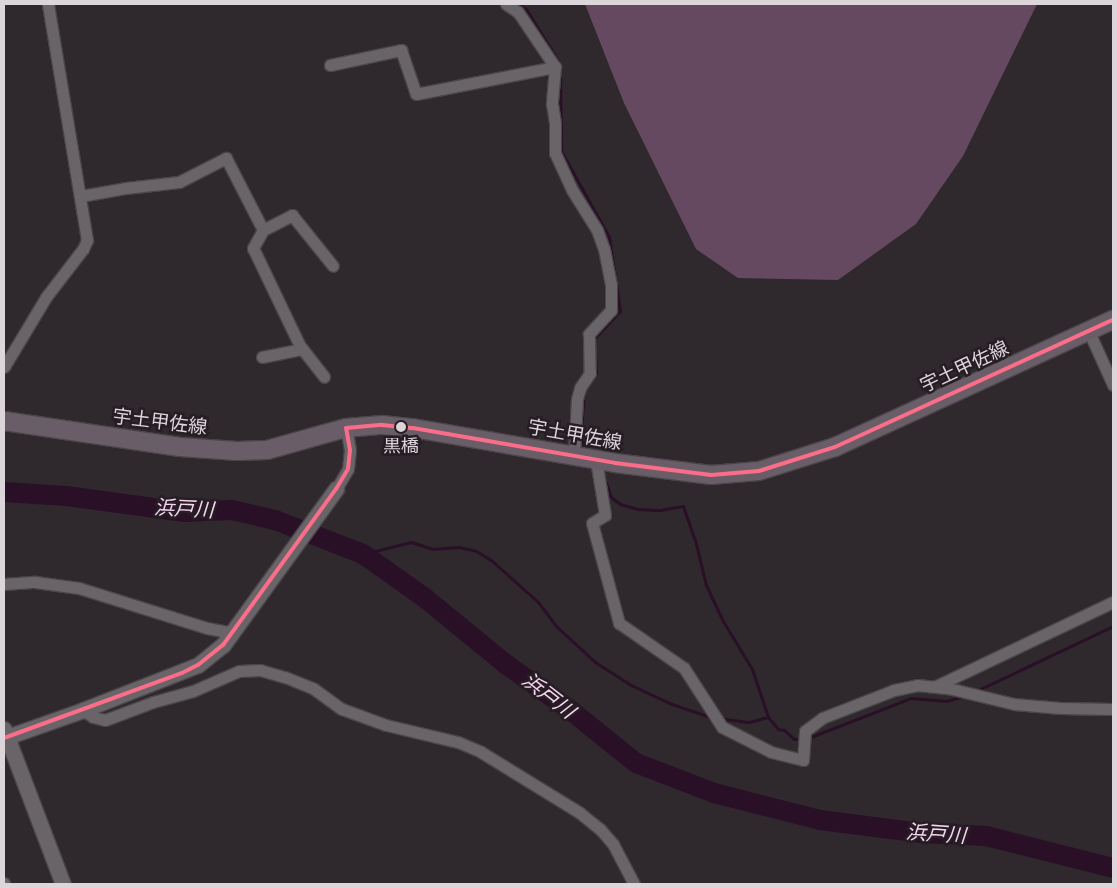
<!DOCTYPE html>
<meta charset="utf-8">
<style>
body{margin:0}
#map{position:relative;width:1117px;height:888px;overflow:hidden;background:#2f292e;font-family:Commissioner,"Noto Sans JP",sans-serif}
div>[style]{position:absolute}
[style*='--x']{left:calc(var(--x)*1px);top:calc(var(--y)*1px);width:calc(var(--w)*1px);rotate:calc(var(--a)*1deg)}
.forest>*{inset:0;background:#654960}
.stream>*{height:3px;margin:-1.5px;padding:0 1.5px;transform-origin:1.5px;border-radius:1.5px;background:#2a1026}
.river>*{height:20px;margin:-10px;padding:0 10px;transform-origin:10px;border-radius:10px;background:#2a1026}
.roads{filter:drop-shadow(1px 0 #4a4549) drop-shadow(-1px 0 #4a4549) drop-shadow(0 1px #4a4549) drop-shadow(0 -1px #4a4549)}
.street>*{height:11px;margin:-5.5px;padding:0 5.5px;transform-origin:5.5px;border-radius:5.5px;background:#686467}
.secondary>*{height:15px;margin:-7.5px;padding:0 7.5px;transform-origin:7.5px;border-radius:7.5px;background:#686467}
.primary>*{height:18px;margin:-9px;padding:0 9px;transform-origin:9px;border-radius:9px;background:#695e67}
.bus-1>*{height:4px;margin:-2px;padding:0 2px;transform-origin:2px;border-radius:2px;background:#fb6d88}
.dots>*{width:14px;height:14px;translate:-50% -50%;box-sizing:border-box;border:2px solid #271d25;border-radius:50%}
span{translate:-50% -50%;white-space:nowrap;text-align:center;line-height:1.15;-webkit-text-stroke:5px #271d25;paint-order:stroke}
.bus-label{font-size:18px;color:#dcd5da}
.street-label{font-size:19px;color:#dcd5da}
.water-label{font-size:20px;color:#f8d5f1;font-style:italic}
.frame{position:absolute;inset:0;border:5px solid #dcd5da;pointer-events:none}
</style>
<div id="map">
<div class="forest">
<i style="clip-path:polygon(585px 4px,1037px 4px,963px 156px,916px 224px,838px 280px,738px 278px,696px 249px,624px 103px)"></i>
</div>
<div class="stream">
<i style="--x:518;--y:4;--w:9;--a:32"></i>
<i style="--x:526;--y:9;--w:65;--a:58.3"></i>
<i style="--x:560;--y:64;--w:87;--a:89.3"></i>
<i style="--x:561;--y:151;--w:98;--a:60.8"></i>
<i style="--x:609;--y:237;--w:75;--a:81.5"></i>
<i style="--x:620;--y:311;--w:40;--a:133"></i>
<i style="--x:593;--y:378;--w:6;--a:-59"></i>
<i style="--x:596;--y:373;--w:17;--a:-93"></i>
<i style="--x:581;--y:428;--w:36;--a:-85"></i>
<i style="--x:584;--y:392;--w:9;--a:-58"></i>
<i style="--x:580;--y:434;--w:19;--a:72"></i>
<i style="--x:604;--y:477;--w:21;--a:71"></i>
<i style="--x:611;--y:497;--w:11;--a:38"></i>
<i style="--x:620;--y:504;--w:19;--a:16"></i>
<i style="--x:638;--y:509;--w:22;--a:3"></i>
<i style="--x:660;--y:510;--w:23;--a:-10"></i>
<i style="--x:683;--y:506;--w:36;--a:71"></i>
<i style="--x:695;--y:540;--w:46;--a:76.3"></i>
<i style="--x:706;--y:585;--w:40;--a:65"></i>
<i style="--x:723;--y:621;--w:56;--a:58.9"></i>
<i style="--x:752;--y:669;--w:51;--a:71.6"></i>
<i style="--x:768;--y:717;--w:16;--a:50"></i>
<i style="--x:778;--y:729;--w:6;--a:9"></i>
<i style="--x:784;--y:730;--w:13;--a:42"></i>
<i style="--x:794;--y:739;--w:8;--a:0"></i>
<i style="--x:363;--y:554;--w:49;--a:-14"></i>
<i style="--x:411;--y:542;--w:22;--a:18"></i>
<i style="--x:432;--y:549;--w:27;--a:-4"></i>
<i style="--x:459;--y:547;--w:17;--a:13"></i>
<i style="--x:476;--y:551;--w:17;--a:31"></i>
<i style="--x:491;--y:560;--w:63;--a:41.8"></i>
<i style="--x:538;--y:602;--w:30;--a:53"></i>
<i style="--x:556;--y:626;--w:53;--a:42.7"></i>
<i style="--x:595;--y:662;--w:43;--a:32.6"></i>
<i style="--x:631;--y:685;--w:42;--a:25.3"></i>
<i style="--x:669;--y:703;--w:46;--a:18.8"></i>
<i style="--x:976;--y:691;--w:152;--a:-25.4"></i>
<i style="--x:719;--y:718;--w:30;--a:8"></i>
<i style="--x:749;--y:722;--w:20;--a:-15"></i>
<i style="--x:808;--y:738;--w:110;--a:-21.2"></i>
<i style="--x:911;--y:698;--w:35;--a:5"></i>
<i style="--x:946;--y:701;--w:18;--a:-16"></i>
</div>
<div class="river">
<i style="--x:4;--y:492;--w:62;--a:3.7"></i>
<i style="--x:66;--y:496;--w:120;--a:7.7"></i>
<i style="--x:185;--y:512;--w:47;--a:-2.4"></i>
<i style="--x:232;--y:510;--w:44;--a:13.1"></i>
<i style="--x:275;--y:520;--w:94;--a:21.1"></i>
<i style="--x:363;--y:554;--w:76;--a:35.4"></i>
<i style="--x:425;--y:598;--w:106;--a:39.3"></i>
<i style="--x:507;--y:665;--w:82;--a:35.6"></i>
<i style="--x:574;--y:713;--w:80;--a:38.9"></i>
<i style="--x:636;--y:763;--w:84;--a:21"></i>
<i style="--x:714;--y:793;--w:109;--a:14.3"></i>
<i style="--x:820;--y:820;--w:103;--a:7.3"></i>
<i style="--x:922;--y:833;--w:64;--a:2.7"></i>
<i style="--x:986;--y:836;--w:131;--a:14.1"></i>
</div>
<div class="roads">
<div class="street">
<i style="--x:506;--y:4;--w:14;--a:34"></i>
<i style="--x:518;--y:12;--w:66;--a:56.1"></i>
<i style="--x:555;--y:67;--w:37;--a:95"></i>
<i style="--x:552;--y:104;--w:20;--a:81"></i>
<i style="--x:555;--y:124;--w:29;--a:90"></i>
<i style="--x:555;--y:153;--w:41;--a:65.3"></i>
<i style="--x:572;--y:190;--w:47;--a:58"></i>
<i style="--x:597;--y:230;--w:20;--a:70"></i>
<i style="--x:604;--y:249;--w:37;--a:79"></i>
<i style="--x:611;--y:285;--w:25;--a:90"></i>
<i style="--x:611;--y:310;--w:33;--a:133"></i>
<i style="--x:589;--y:334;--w:39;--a:89"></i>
<i style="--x:590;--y:373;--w:18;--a:124"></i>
<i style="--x:580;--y:388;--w:11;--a:105"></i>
<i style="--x:577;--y:399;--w:57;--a:93"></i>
<i style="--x:330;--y:65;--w:73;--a:-11.9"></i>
<i style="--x:401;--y:50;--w:46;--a:71.2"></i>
<i style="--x:416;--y:94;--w:142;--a:-11"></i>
<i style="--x:81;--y:196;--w:46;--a:-10.1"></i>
<i style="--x:126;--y:188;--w:53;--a:-6.5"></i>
<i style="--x:179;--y:182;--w:53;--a:-27.1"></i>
<i style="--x:226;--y:158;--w:81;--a:62.8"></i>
<i style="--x:263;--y:230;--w:21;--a:119"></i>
<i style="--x:253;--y:248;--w:109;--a:64.4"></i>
<i style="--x:300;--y:346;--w:39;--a:52"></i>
<i style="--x:263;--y:230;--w:33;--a:-27"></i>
<i style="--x:292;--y:215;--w:65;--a:51.2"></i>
<i style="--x:1089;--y:332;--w:58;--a:65.6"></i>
<i style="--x:262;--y:357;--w:41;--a:-11.3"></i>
<i style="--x:4;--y:367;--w:82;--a:-59"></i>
<i style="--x:46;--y:297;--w:61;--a:-52.4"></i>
<i style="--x:83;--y:249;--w:10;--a:-66"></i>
<i style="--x:87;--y:240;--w:239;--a:-99.4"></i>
<i style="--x:596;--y:460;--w:56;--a:80.7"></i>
<i style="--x:605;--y:515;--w:15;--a:148"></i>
<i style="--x:592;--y:523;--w:104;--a:74.9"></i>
<i style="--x:619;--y:623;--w:79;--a:34.7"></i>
<i style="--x:684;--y:668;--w:70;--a:57.2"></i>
<i style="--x:722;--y:727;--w:55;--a:27"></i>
<i style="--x:771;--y:752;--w:33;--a:14"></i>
<i style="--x:803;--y:760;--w:29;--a:-86"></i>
<i style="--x:805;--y:731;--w:21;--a:-37"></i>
<i style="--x:822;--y:718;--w:77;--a:-21.3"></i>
<i style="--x:894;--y:690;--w:24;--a:-12"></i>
<i style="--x:917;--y:685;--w:31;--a:6"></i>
<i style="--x:948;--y:688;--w:68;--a:13.6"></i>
<i style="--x:1014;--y:704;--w:46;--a:5"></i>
<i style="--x:1060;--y:708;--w:53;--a:1.1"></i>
<i style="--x:336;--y:489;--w:23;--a:-59"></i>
<i style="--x:348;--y:469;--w:19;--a:-84"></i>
<i style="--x:350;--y:450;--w:22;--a:-100"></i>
<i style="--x:4;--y:584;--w:31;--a:-4"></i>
<i style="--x:35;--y:582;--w:44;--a:7.8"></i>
<i style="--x:79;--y:588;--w:134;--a:17.4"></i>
<i style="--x:207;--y:628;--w:25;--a:11"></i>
<i style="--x:936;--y:686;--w:196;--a:-25.4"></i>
<i style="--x:83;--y:710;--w:12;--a:35"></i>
<i style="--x:93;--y:717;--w:12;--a:14"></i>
<i style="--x:105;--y:720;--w:51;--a:-20.6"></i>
<i style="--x:153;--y:702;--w:41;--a:-15.4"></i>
<i style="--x:193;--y:691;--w:50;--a:-23.5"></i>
<i style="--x:239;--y:671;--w:21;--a:-3"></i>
<i style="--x:260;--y:670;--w:26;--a:16"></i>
<i style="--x:285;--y:677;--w:31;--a:22"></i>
<i style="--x:314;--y:689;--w:34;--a:36"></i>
<i style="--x:342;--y:709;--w:47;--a:20"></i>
<i style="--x:386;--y:725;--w:74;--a:13.3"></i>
<i style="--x:458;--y:742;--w:25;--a:23"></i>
<i style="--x:481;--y:752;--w:116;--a:31.6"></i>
<i style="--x:580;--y:813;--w:26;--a:39"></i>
<i style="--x:600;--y:829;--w:20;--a:49"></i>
<i style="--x:613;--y:844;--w:45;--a:62.3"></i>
<i style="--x:4;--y:883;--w:1;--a:90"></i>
</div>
<div class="secondary">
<i style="--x:4;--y:729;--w:166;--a:69.2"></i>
<i style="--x:4;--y:738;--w:84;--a:-19.5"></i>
<i style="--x:83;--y:710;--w:123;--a:-21.4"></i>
<i style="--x:198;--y:665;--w:32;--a:-39"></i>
<i style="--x:223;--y:645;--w:193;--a:-54.1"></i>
</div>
<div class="primary">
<i style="--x:4;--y:421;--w:178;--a:8.4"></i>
<i style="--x:180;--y:447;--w:57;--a:4"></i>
<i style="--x:237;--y:451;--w:30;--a:-2"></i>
<i style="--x:267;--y:450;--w:82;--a:-15.6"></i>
<i style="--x:346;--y:428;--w:36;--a:-5"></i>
<i style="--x:382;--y:425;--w:31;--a:6"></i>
<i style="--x:413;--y:428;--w:205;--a:9.8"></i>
<i style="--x:615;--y:463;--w:97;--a:7.1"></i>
<i style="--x:711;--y:475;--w:48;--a:-4.8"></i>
<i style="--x:759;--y:471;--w:80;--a:-17.5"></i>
<i style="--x:835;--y:447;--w:306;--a:-24.6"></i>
</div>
</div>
<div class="bus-1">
<i style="--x:4;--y:738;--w:189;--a:-20.1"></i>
<i style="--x:182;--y:673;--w:18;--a:-27"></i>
<i style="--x:198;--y:665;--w:32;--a:-39"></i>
<i style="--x:223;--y:645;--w:193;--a:-54.1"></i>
<i style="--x:336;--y:489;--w:23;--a:-59"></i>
<i style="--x:348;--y:469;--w:19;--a:-84"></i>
<i style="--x:350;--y:450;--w:22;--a:-100"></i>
<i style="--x:346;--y:428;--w:36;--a:-5"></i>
<i style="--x:382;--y:425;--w:31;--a:6"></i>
<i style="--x:413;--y:428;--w:205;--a:9.8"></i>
<i style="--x:615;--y:463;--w:97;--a:7.1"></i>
<i style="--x:711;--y:475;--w:48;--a:-4.8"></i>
<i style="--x:759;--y:471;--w:80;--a:-17.5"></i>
<i style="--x:835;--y:447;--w:306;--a:-24.6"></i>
</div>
<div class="dots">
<i style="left:401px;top:427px;background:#dcd5da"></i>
</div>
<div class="bus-label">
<span style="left:401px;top:445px">黒橋</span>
</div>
<div class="street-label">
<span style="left:964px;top:366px;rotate:-25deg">宇土甲佐線</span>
<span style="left:160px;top:421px;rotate:7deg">宇土甲佐線</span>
<span style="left:575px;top:434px;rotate:10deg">宇土甲佐線</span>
</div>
<div class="water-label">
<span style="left:184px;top:508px;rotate:3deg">浜戸川</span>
<span style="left:549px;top:695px;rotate:38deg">浜戸川</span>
<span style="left:936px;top:833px;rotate:4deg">浜戸川</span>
</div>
<div class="frame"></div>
</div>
